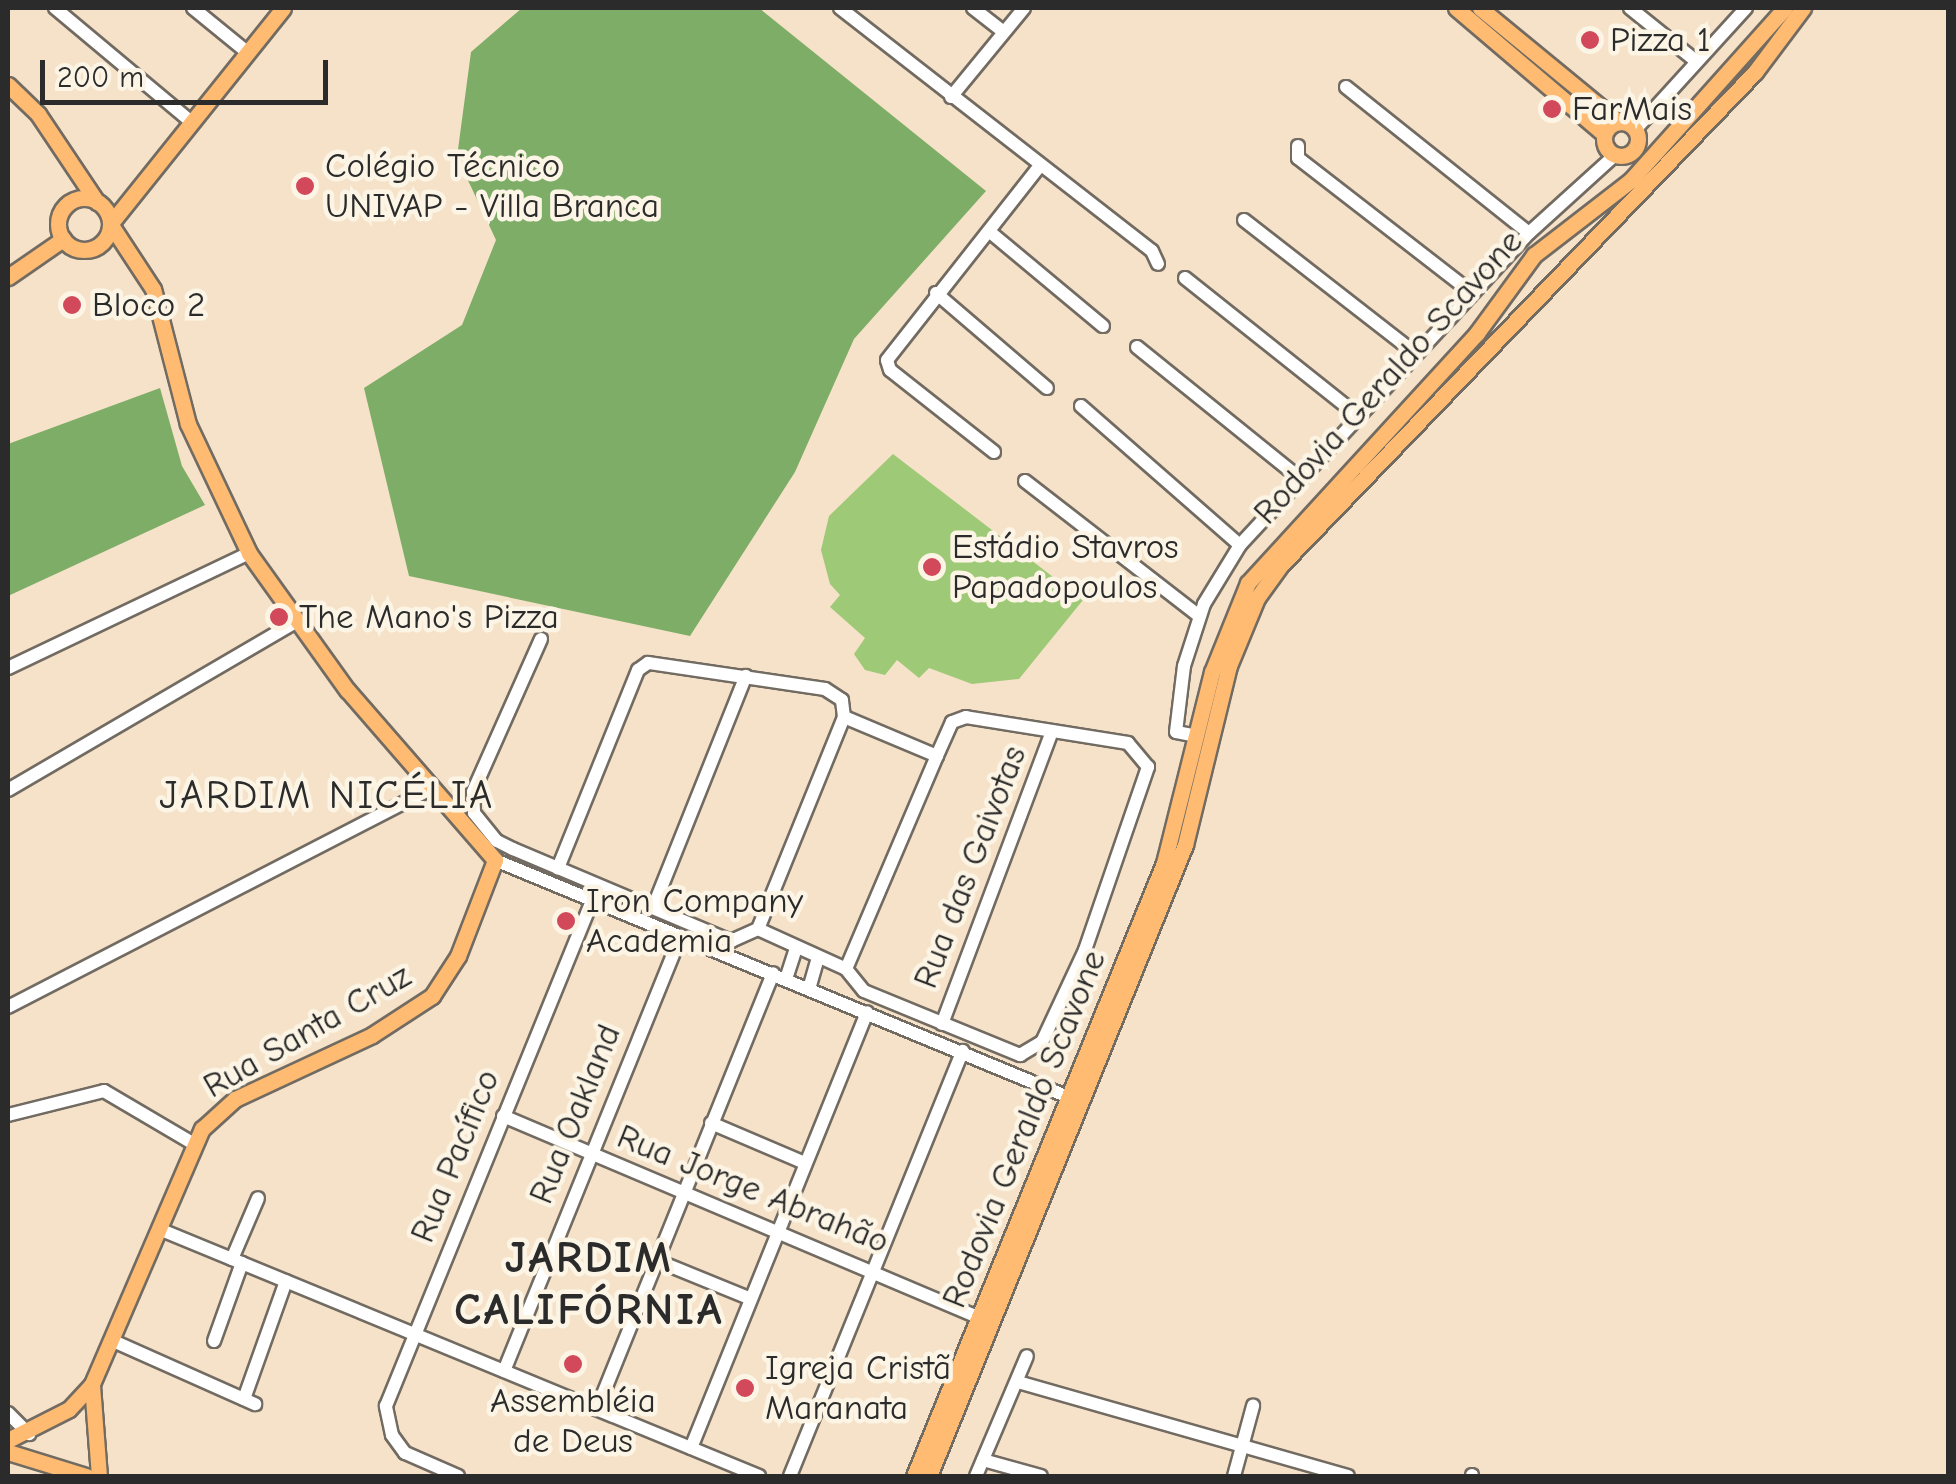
<!DOCTYPE html>
<meta charset="utf-8">
<style>
body{margin:0}
#map{position:relative;width:1956px;height:1484px;overflow:hidden;background:#f6e2c9;font-family:"Comic Neue",sans-serif}
div>[style]{position:absolute}
[style*='--x']{left:calc(var(--x)*1px);top:calc(var(--y)*1px);width:calc(var(--w)*1px);rotate:calc(var(--a)*1deg)}
.green>*{inset:0;background:#9ec976}
.forest>*{inset:0;background:#7ead67}
.roads{filter:drop-shadow(2px 0 #726b62) drop-shadow(-2px 0 #726b62) drop-shadow(0 2px #726b62) drop-shadow(0 -2px #726b62)}
.minor>*{height:12px;margin:-6px;padding:0 6px;transform-origin:6px;border-radius:6px;background:#fff}
.major>*{height:15px;margin:-7.5px;padding:0 7.5px;transform-origin:7.5px;border-radius:7.5px;background:#febb71}
.major>.ring{margin:-7.5px;padding:0;box-sizing:content-box;background:none;border:15px solid #febb71;border-radius:50%}
.dots>*{width:28px;height:28px;translate:-50% -50%;box-sizing:border-box;border:5px solid #fcf5e5;border-radius:50%}
span{translate:-50% -50%;white-space:nowrap;text-align:center;line-height:1.15;-webkit-text-stroke:9px #fcf5e5;paint-order:stroke}
.poi-label{font-size:35px;color:#2b2b2b}
.left{translate:0 -50%;text-align:left}
.street-label{font-size:35px;color:#2b2b2b}
.quarter-label{font-size:40px;color:#2b2b2b;letter-spacing:2.5px}
.district-label{font-size:45px;color:#2b2b2b;font-weight:700;letter-spacing:2.5px}
.frame{position:absolute;inset:0;border:10px solid #2b2b2b;pointer-events:none}
.scale{position:absolute;left:40px;top:60px;width:288px;height:45px;box-sizing:border-box;border:5px solid #2b2b2b;border-top:0;padding-left:12px;font-size:30px;line-height:35px;white-space:nowrap;color:#2b2b2b;-webkit-text-stroke:8px #fcf5e5;paint-order:stroke}
</style>
<div id="map">
<div class="green">
<i style="clip-path:polygon(893px 454px,1083px 600px,1019px 679px,972px 684px,929px 668px,919px 678px,897px 660px,885px 675px,865px 670px,854px 654px,865px 638px,830px 607px,840px 595px,830px 584px,821px 550px,829px 516px)"></i>
</div>
<div class="forest">
<i style="clip-path:polygon(522px 8px,759px 8px,986px 191px,854px 339px,795px 472px,690px 636px,409px 576px,364px 388px,462px 325px,496px 240px,457px 157px,471px 52px)"></i>
<i style="clip-path:polygon(160px 388px,182px 466px,205px 505px,8px 596px,8px 444px)"></i>
</div>
<div class="roads">
<div class="minor">
<i style="--x:55;--y:8;--w:176;--a:39.9"></i>
<i style="--x:193;--y:8;--w:70;--a:39.2"></i>
<i style="--x:840;--y:8;--w:395;--a:37.9"></i>
<i style="--x:1152;--y:251;--w:14;--a:65"></i>
<i style="--x:973;--y:8;--w:39;--a:38"></i>
<i style="--x:1630;--y:8;--w:85;--a:38.8"></i>
<i style="--x:1346;--y:87;--w:234;--a:38.6"></i>
<i style="--x:951;--y:97;--w:115;--a:-50.6"></i>
<i style="--x:1635;--y:130;--w:165;--a:-47.7"></i>
<i style="--x:1298;--y:146;--w:12;--a:90"></i>
<i style="--x:1298;--y:158;--w:220;--a:37.8"></i>
<i style="--x:1244;--y:220;--w:217;--a:37.9"></i>
<i style="--x:990;--y:232;--w:147;--a:39.8"></i>
<i style="--x:1185;--y:278;--w:220;--a:38.5"></i>
<i style="--x:936;--y:293;--w:146;--a:40.6"></i>
<i style="--x:1137;--y:347;--w:207;--a:38.9"></i>
<i style="--x:1081;--y:406;--w:211;--a:41.2"></i>
<i style="--x:994;--y:452;--w:132;--a:-141.7"></i>
<i style="--x:890;--y:370;--w:10;--a:-107"></i>
<i style="--x:887;--y:360;--w:244;--a:-51.8"></i>
<i style="--x:1025;--y:481;--w:220;--a:37.8"></i>
<i style="--x:541;--y:639;--w:167;--a:114"></i>
<i style="--x:473;--y:792;--w:21;--a:87"></i>
<i style="--x:474;--y:813;--w:36;--a:51"></i>
<i style="--x:497;--y:841;--w:18;--a:27"></i>
<i style="--x:513;--y:849;--w:237;--a:22.9"></i>
<i style="--x:731;--y:941;--w:30;--a:-24"></i>
<i style="--x:758;--y:929;--w:97;--a:24.4"></i>
<i style="--x:846;--y:969;--w:28;--a:51"></i>
<i style="--x:864;--y:991;--w:169;--a:22.3"></i>
<i style="--x:1020;--y:1055;--w:26;--a:-31"></i>
<i style="--x:1042;--y:1042;--w:102;--a:-64.9"></i>
<i style="--x:1085;--y:950;--w:194;--a:-71"></i>
<i style="--x:1148;--y:767;--w:31;--a:-130"></i>
<i style="--x:1128;--y:743;--w:164;--a:-170.9"></i>
<i style="--x:966;--y:717;--w:15;--a:160"></i>
<i style="--x:952;--y:722;--w:37;--a:114"></i>
<i style="--x:937;--y:756;--w:101;--a:-157.2"></i>
<i style="--x:844;--y:717;--w:17;--a:-97"></i>
<i style="--x:842;--y:700;--w:20;--a:-147"></i>
<i style="--x:825;--y:689;--w:179;--a:-171.6"></i>
<i style="--x:648;--y:663;--w:12;--a:145"></i>
<i style="--x:638;--y:670;--w:214;--a:112"></i>
<i style="--x:8;--y:668;--w:267;--a:-25.5"></i>
<i style="--x:1197;--y:736;--w:21;--a:-169"></i>
<i style="--x:1176;--y:732;--w:66;--a:-83.1"></i>
<i style="--x:1184;--y:666;--w:65;--a:-72.1"></i>
<i style="--x:1204;--y:604;--w:69;--a:-58.6"></i>
<i style="--x:1240;--y:545;--w:425;--a:-47.2"></i>
<i style="--x:1529;--y:233;--w:116;--a:-42.2"></i>
<i style="--x:8;--y:790;--w:333;--a:-30.3"></i>
<i style="--x:495;--y:860;--w:618;--a:22.46"></i>
<i style="--x:653;--y:908;--w:250;--a:-68.2"></i>
<i style="--x:758;--y:929;--w:229;--a:-67.9"></i>
<i style="--x:846;--y:969;--w:232;--a:-66.9"></i>
<i style="--x:786;--y:979;--w:33;--a:-72"></i>
<i style="--x:809;--y:989;--w:33;--a:-74"></i>
<i style="--x:8;--y:1007;--w:475;--a:-27.3"></i>
<i style="--x:942;--y:1024;--w:313;--a:-69.4"></i>
<i style="--x:8;--y:1115;--w:99;--a:-14"></i>
<i style="--x:104;--y:1091;--w:104;--a:30.5"></i>
<i style="--x:503;--y:1116;--w:518;--a:22.95"></i>
<i style="--x:711;--y:1123;--w:102;--a:23.1"></i>
<i style="--x:159;--y:1229;--w:649;--a:22.38"></i>
<i style="--x:232;--y:1259;--w:66;--a:-66.9"></i>
<i style="--x:658;--y:1261;--w:100;--a:22.2"></i>
<i style="--x:111;--y:1340;--w:158;--a:24"></i>
<i style="--x:214;--y:1341;--w:83;--a:-70.3"></i>
<i style="--x:504;--y:1371;--w:470;--a:-67.9"></i>
<i style="--x:1018;--y:1382;--w:343;--a:15.9"></i>
<i style="--x:244;--y:1399;--w:125;--a:-70.4"></i>
<i style="--x:597;--y:1409;--w:470;--a:-68"></i>
<i style="--x:8;--y:1413;--w:30;--a:45"></i>
<i style="--x:691;--y:1448;--w:470;--a:-68"></i>
<i style="--x:983;--y:1460;--w:60;--a:15.4"></i>
<i style="--x:458;--y:1476;--w:58;--a:-156.5"></i>
<i style="--x:405;--y:1453;--w:22;--a:-126"></i>
<i style="--x:392;--y:1435;--w:30;--a:-102"></i>
<i style="--x:386;--y:1406;--w:545;--a:-67.81"></i>
<i style="--x:790;--y:1476;--w:459;--a:-67.9"></i>
<i style="--x:976;--y:1476;--w:130;--a:-67"></i>
<i style="--x:1234;--y:1476;--w:73;--a:-74.8"></i>
<i style="--x:1472;--y:1476;--w:1;--a:-90"></i>
</div>
<div class="major">
<i style="--x:1456;--y:8;--w:194;--a:40.4"></i>
<i style="--x:1480;--y:8;--w:180;--a:39.4"></i>
<i style="--x:8;--y:85;--w:42;--a:44"></i>
<i style="--x:38;--y:114;--w:106;--a:56.2"></i>
<i class="ring" style="left:1604px;top:122px;width:19px;height:19px"></i>
<i class="ring" style="left:58px;top:198px;width:37px;height:37px"></i>
<i style="--x:111;--y:223;--w:275;--a:-51.3"></i>
<i style="--x:8;--y:277;--w:67;--a:-34.6"></i>
<i style="--x:8;--y:1440;--w:68;--a:-26.9"></i>
<i style="--x:69;--y:1409;--w:34;--a:-47"></i>
<i style="--x:8;--y:1452;--w:82;--a:17.1"></i>
<i style="--x:99;--y:1476;--w:92;--a:-94.4"></i>
<i style="--x:92;--y:1384;--w:278;--a:-66.7"></i>
<i style="--x:202;--y:1129;--w:45;--a:-42.3"></i>
<i style="--x:235;--y:1099;--w:151;--a:-25"></i>
<i style="--x:372;--y:1035;--w:72;--a:-33"></i>
<i style="--x:432;--y:996;--w:48;--a:-57"></i>
<i style="--x:458;--y:956;--w:103;--a:-68.9"></i>
<i style="--x:495;--y:860;--w:225;--a:-131"></i>
<i style="--x:347;--y:690;--w:168;--a:-125.6"></i>
<i style="--x:249;--y:553;--w:143;--a:-115.3"></i>
<i style="--x:188;--y:424;--w:139;--a:-104.5"></i>
<i style="--x:153;--y:289;--w:77;--a:-123.3"></i>
<i style="--x:914;--y:1476;--w:662;--a:-67.81"></i>
<i style="--x:1164;--y:863;--w:197;--a:-75.9"></i>
<i style="--x:1212;--y:672;--w:96;--a:-68"></i>
<i style="--x:1248;--y:583;--w:339;--a:-47.5"></i>
<i style="--x:1477;--y:333;--w:97;--a:-53.8"></i>
<i style="--x:1534;--y:255;--w:123;--a:-37.7"></i>
<i style="--x:1631;--y:180;--w:231;--a:-48.2"></i>
<i style="--x:929;--y:1476;--w:681;--a:-67.92"></i>
<i style="--x:1185;--y:845;--w:184;--a:-76.2"></i>
<i style="--x:1229;--y:666;--w:74;--a:-67.6"></i>
<i style="--x:1257;--y:598;--w:39;--a:-54"></i>
<i style="--x:1280;--y:566;--w:685;--a:-46.12"></i>
<i style="--x:1755;--y:72;--w:80;--a:-53.1"></i>
</div>
</div>
<div class="dots">
<i style="left:1590px;top:40px;background:#d1495b"></i>
<i style="left:1552px;top:109px;background:#d1495b"></i>
<i style="left:305px;top:186px;background:#d1495b"></i>
<i style="left:72px;top:305px;background:#d1495b"></i>
<i style="left:932px;top:567px;background:#d1495b"></i>
<i style="left:279px;top:617px;background:#d1495b"></i>
<i style="left:566px;top:921px;background:#d1495b"></i>
<i style="left:573px;top:1364px;background:#d1495b"></i>
<i style="left:745px;top:1388px;background:#d1495b"></i>
</div>
<div class="poi-label">
<span class="left" style="left:1610px;top:40px">Pizza 1</span>
<span class="left" style="left:1572px;top:109px">FarMais</span>
<span class="left" style="left:325px;top:186px">Colégio Técnico<br>UNIVAP - Villa Branca</span>
<span class="left" style="left:92px;top:305px">Bloco 2</span>
<span class="left" style="left:952px;top:567px">Estádio Stavros<br>Papadopoulos</span>
<span class="left" style="left:299px;top:617px">The Mano's Pizza</span>
<span class="left" style="left:586px;top:921px">Iron Company<br>Academia</span>
<span class="left" style="left:765px;top:1388px">Igreja Cristã<br>Maranata</span>
<span style="left:573px;top:1421px">Assembléia<br>de Deus</span>
</div>
<div class="street-label">
<span style="left:1388px;top:377px;rotate:-48deg">Rodovia Geraldo Scavone</span>
<span style="left:970px;top:867px;rotate:-69deg">Rua das Gaivotas</span>
<span style="left:307px;top:1031px;rotate:-30deg">Rua Santa Cruz</span>
<span style="left:575px;top:1114px;rotate:-68deg">Rua Oakland</span>
<span style="left:1024px;top:1129px;rotate:-68deg">Rodovia Geraldo Scavone</span>
<span style="left:455px;top:1156px;rotate:-68deg">Rua Pacífico</span>
<span style="left:753px;top:1189px;rotate:22deg">Rua Jorge Abrahão</span>
</div>
<div class="quarter-label">
<span style="left:327px;top:795px">JARDIM NICÉLIA</span>
</div>
<div class="district-label">
<span style="left:589px;top:1284px">JARDIM<br>CALIFÓRNIA</span>
</div>
<div class="frame"></div>
<div class="scale">200 m</div>
</div>
